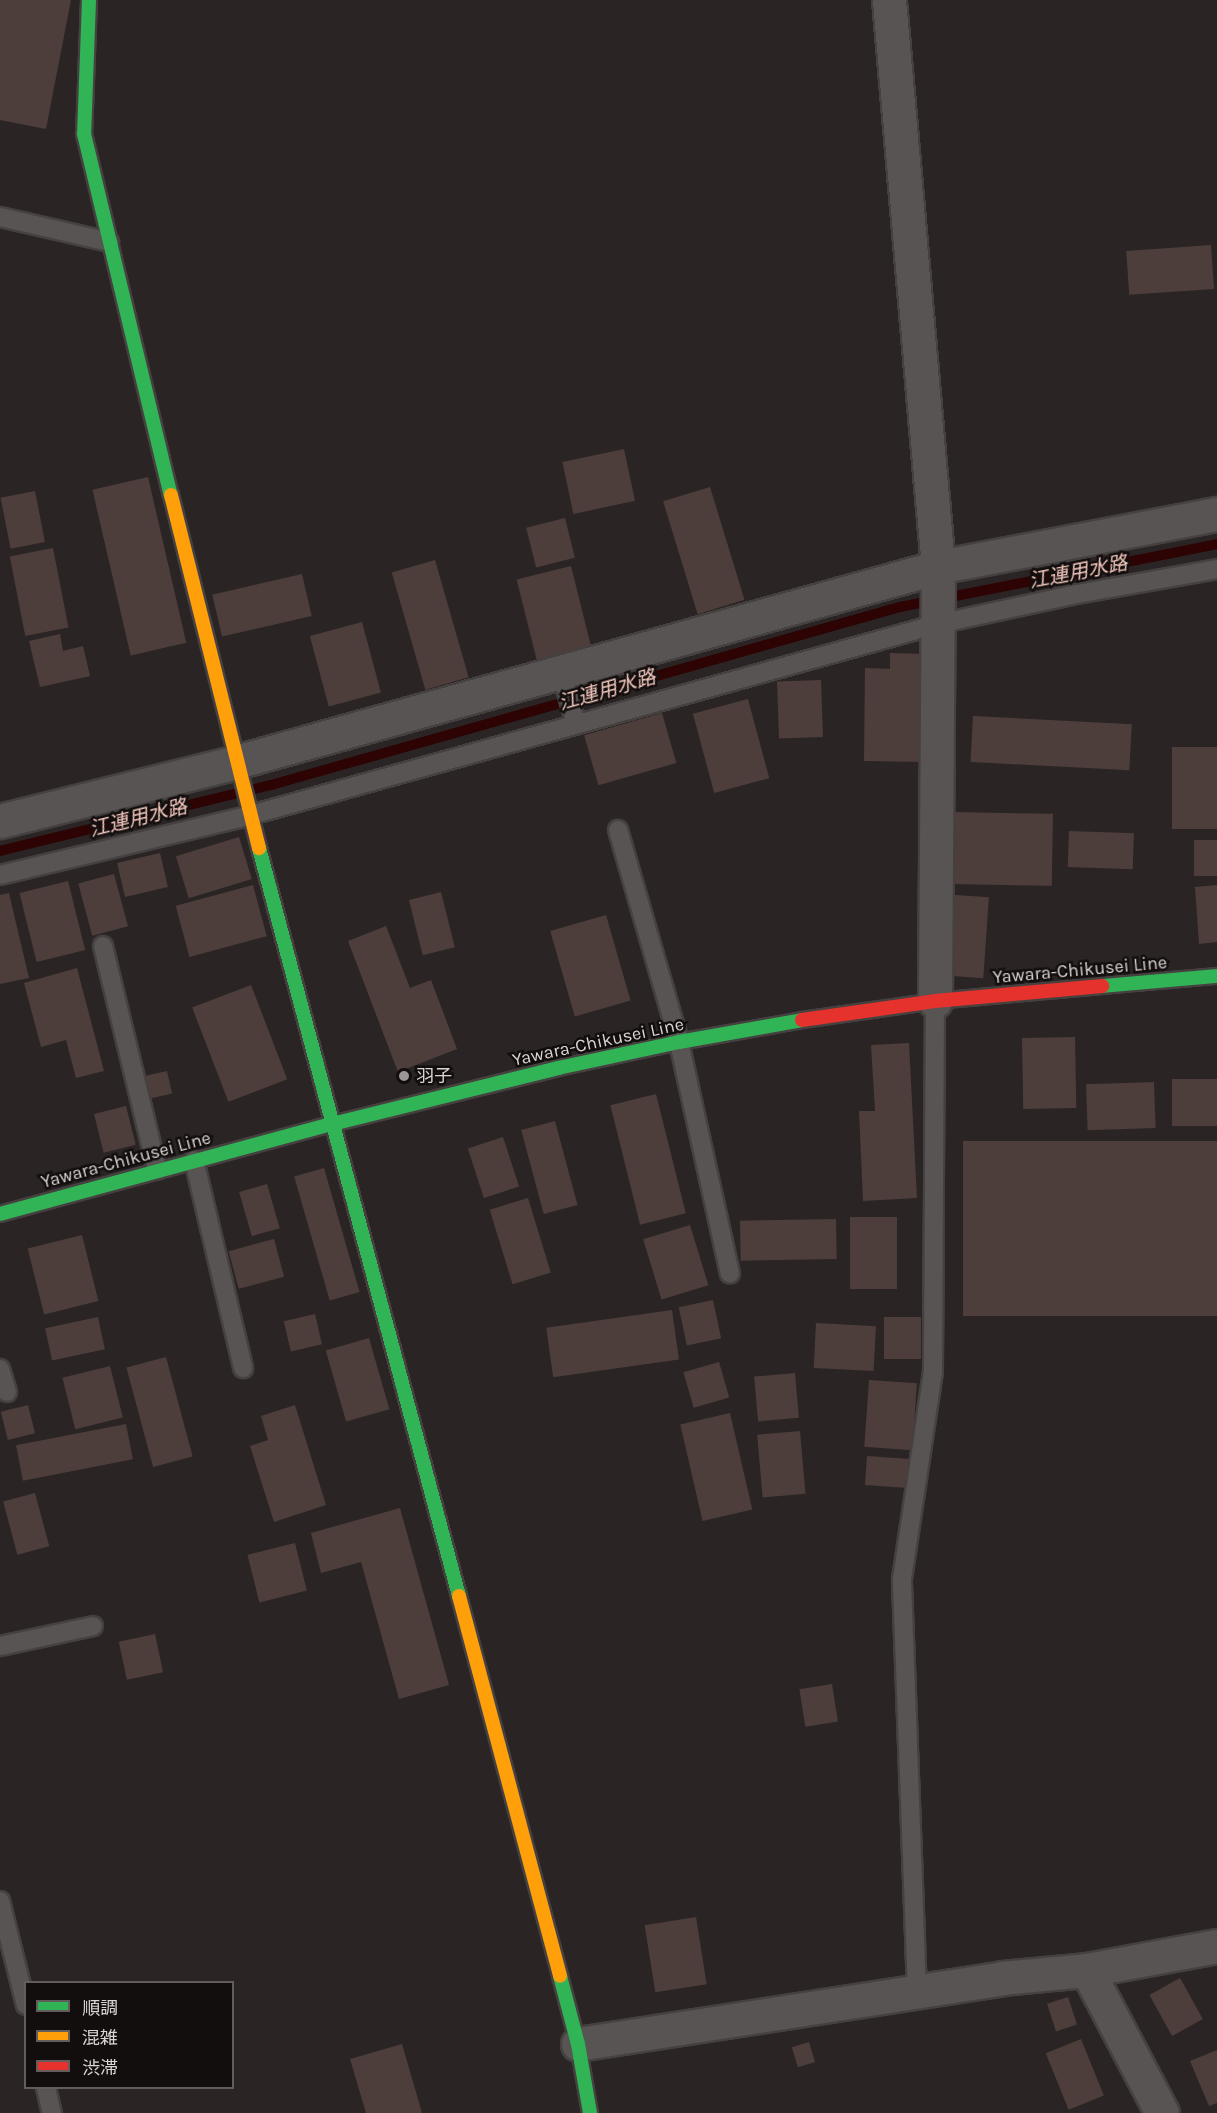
<!DOCTYPE html>
<meta charset="utf-8">
<style>
body{margin:0}
#map{position:relative;width:1217px;height:2113px;overflow:hidden;background:#2a2524;font-family:Karla,"Noto Sans JP",sans-serif}
div>[style]{position:absolute}
[style*='--x']{left:calc(var(--x)*1px);top:calc(var(--y)*1px);width:calc(var(--w)*1px);rotate:calc(var(--a)*1deg)}
.stream>*{height:10px;margin:-5px;padding:0 5px;transform-origin:5px;border-radius:5px;background:#2d0303}
.building>*{inset:0;background:#4d3e3b;transform-origin:0 0}
.roads{filter:drop-shadow(2px 0 #464141) drop-shadow(-2px 0 #464141) drop-shadow(0 2px #464141) drop-shadow(0 -2px #464141)}
.lane>*{height:18px;margin:-9px;padding:0 9px;transform-origin:9px;border-radius:9px;background:#575453}
.street>*{height:33px;margin:-16.5px;padding:0 16.5px;transform-origin:16.5px;border-radius:16.5px;background:#575453}
.fast>*{height:14px;margin:-7px;padding:0 7px;transform-origin:7px;border-radius:7px;background:#30b455}
.slow>*{height:14px;margin:-7px;padding:0 7px;transform-origin:7px;border-radius:7px;background:#ff9f0a}
.jam>*{height:14px;margin:-7px;padding:0 7px;transform-origin:7px;border-radius:7px;background:#e5322d}
.dots>*{width:16px;height:16px;translate:-50% -50%;box-sizing:border-box;border:3px solid #120e0d;border-radius:50%}
span{translate:-50% -50%;white-space:nowrap;text-align:center;line-height:1.15;-webkit-text-stroke:5px #120e0d;paint-order:stroke}
.street-label{font-size:18px;color:#dad4d2}
.poi-label{font-size:18px;color:#dad4d2}
.left{translate:0 -50%;text-align:left}
.water-label{font-size:20px;color:#f2c7be;font-style:italic}
.legend{position:absolute;left:24px;top:1981px;width:210px;height:108px;box-sizing:border-box;background:#120e0d;border:2px solid #625d5c;margin:0;padding:8px 10px;list-style:none;font-size:18px;color:#dad4d2}
.legend li{display:flex;align-items:center;gap:12px;height:30px}
.legend b{width:30px;border:2px solid #625d5c}
</style>
<div id="map">
<div class="stream">
<i style="--x:0;--y:851;--w:279;--a:-13.7"></i>
<i style="--x:271;--y:785;--w:654;--a:-15.8"></i>
<i style="--x:900;--y:607;--w:323;--a:-11.2"></i>
</div>
<div class="building">
<i style="clip-path:polygon(0 0,71px 0,46px 129px,0 120px)"></i>
<i style="left:1211px;top:245px;width:44px;height:85px;rotate:86deg"></i>
<i style="left:624px;top:449px;width:53px;height:63px;rotate:78deg"></i>
<i style="left:148px;top:477px;width:170px;height:57px;rotate:77deg"></i>
<i style="left:710px;top:487px;width:118px;height:49px;rotate:73deg"></i>
<i style="left:35px;top:491px;width:52px;height:35px;rotate:79deg"></i>
<i style="left:565px;top:518px;width:41px;height:40px;rotate:76deg"></i>
<i style="left:53px;top:548px;width:81px;height:44px;rotate:79deg"></i>
<i style="left:435px;top:560px;width:122px;height:45px;rotate:74deg"></i>
<i style="left:571px;top:566px;width:85px;height:56px;rotate:76deg"></i>
<i style="left:302px;top:574px;width:43px;height:92px;rotate:77deg"></i>
<i style="left:362px;top:622px;width:73px;height:54px;rotate:75deg"></i>
<i style="clip-path:polygon(60px 634px,63px 651px,83px 646px,90px 676px,40px 687px,29px 641px)"></i>
<i style="clip-path:polygon(890px 653px,927px 654px,925px 762px,864px 761px,865px 668px,890px 669px)"></i>
<i style="left:821px;top:680px;width:57px;height:44px;rotate:88deg"></i>
<i style="left:748px;top:699px;width:82px;height:57px;rotate:75deg"></i>
<i style="left:662px;top:713px;width:52px;height:81px;rotate:74deg"></i>
<i style="left:973px;top:716px;width:159px;height:46px;rotate:3deg"></i>
<i style="left:1217px;top:747px;width:82px;height:45px;rotate:90deg"></i>
<i style="left:950px;top:812px;width:103px;height:72px;rotate:1deg"></i>
<i style="left:1069px;top:831px;width:65px;height:36px;rotate:2deg"></i>
<i style="left:239px;top:837px;width:44px;height:66px;rotate:73deg"></i>
<i style="left:1194px;top:840px;width:23px;height:36px"></i>
<i style="left:160px;top:853px;width:35px;height:44px;rotate:77deg"></i>
<i style="left:114px;top:874px;width:54px;height:37px;rotate:75deg"></i>
<i style="left:68px;top:881px;width:71px;height:50px;rotate:76deg"></i>
<i style="left:253px;top:885px;width:53px;height:80px;rotate:75deg"></i>
<i style="clip-path:polygon(1217px 885px,1217px 942px,1199px 944px,1195px 887px)"></i>
<i style="left:441px;top:892px;width:57px;height:33px;rotate:76deg"></i>
<i style="clip-path:polygon(9px 893px,29px 978px,0 984px,0 895px)"></i>
<i style="left:941px;top:894px;width:48px;height:81px;rotate:4deg"></i>
<i style="left:606px;top:915px;width:89px;height:58px;rotate:74deg"></i>
<i style="clip-path:polygon(386px 926px,410px 988px,431px 980px,457px 1049px,398px 1072px,348px 941px)"></i>
<i style="clip-path:polygon(77px 968px,104px 1071px,76px 1078px,66px 1040px,41px 1047px,24px 983px)"></i>
<i style="left:251px;top:985px;width:101px;height:63px;rotate:69deg"></i>
<i style="left:1075px;top:1037px;width:71px;height:53px;rotate:89deg"></i>
<i style="clip-path:polygon(909px 1043px,917px 1198px,863px 1201px,859px 1111px,875px 1111px,871px 1045px)"></i>
<i style="left:167px;top:1071px;width:23px;height:25px;rotate:77deg"></i>
<i style="left:1217px;top:1079px;width:47px;height:45px;rotate:90deg"></i>
<i style="left:1154px;top:1082px;width:46px;height:68px;rotate:88deg"></i>
<i style="left:656px;top:1094px;width:123px;height:47px;rotate:76deg"></i>
<i style="left:126px;top:1106px;width:40px;height:33px;rotate:76deg"></i>
<i style="left:555px;top:1121px;width:87px;height:35px;rotate:75deg"></i>
<i style="left:503px;top:1137px;width:52px;height:37px;rotate:72deg"></i>
<i style="left:1217px;top:1141px;width:175px;height:254px;rotate:90deg"></i>
<i style="left:324px;top:1168px;width:129px;height:31px;rotate:74deg"></i>
<i style="left:267px;top:1184px;width:46px;height:29px;rotate:74deg"></i>
<i style="left:528px;top:1198px;width:78px;height:40px;rotate:73deg"></i>
<i style="left:850px;top:1217px;width:47px;height:72px"></i>
<i style="left:836px;top:1219px;width:40px;height:96px;rotate:89deg"></i>
<i style="left:690px;top:1225px;width:63px;height:49px;rotate:73deg"></i>
<i style="left:82px;top:1235px;width:68px;height:56px;rotate:76deg"></i>
<i style="left:274px;top:1239px;width:39px;height:47px;rotate:75deg"></i>
<i style="left:713px;top:1300px;width:39px;height:35px;rotate:78deg"></i>
<i style="left:672px;top:1310px;width:50px;height:127px;rotate:82deg"></i>
<i style="left:315px;top:1314px;width:31px;height:32px;rotate:77deg"></i>
<i style="left:98px;top:1317px;width:33px;height:54px;rotate:78deg"></i>
<i style="left:884px;top:1317px;width:37px;height:42px"></i>
<i style="left:816px;top:1323px;width:60px;height:45px;rotate:3deg"></i>
<i style="left:369px;top:1338px;width:74px;height:45px;rotate:74deg"></i>
<i style="left:166px;top:1357px;width:103px;height:41px;rotate:75deg"></i>
<i style="left:719px;top:1362px;width:37px;height:37px;rotate:74deg"></i>
<i style="left:110px;top:1366px;width:53px;height:49px;rotate:76deg"></i>
<i style="left:795px;top:1373px;width:45px;height:41px;rotate:85deg"></i>
<i style="left:869px;top:1380px;width:48px;height:67px;rotate:4deg"></i>
<i style="left:28px;top:1405px;width:29px;height:28px;rotate:76deg"></i>
<i style="clip-path:polygon(295px 1405px,326px 1505px,274px 1522px,250px 1446px,268px 1440px,261px 1416px)"></i>
<i style="left:730px;top:1413px;width:99px;height:51px;rotate:77deg"></i>
<i style="left:126px;top:1424px;width:36px;height:112px;rotate:79deg"></i>
<i style="left:800px;top:1431px;width:63px;height:43px;rotate:85deg"></i>
<i style="left:867px;top:1456px;width:46px;height:29px;rotate:4deg"></i>
<i style="left:35px;top:1493px;width:55px;height:33px;rotate:75deg"></i>
<i style="clip-path:polygon(400px 1508px,449px 1685px,399px 1699px,361px 1562px,321px 1573px,311px 1533px)"></i>
<i style="left:295px;top:1543px;width:49px;height:49px;rotate:76deg"></i>
<i style="left:155px;top:1634px;width:39px;height:37px;rotate:78deg"></i>
<i style="left:832px;top:1684px;width:38px;height:33px;rotate:81deg"></i>
<i style="left:696px;top:1917px;width:68px;height:52px;rotate:81deg"></i>
<i style="left:1180px;top:1978px;width:47px;height:35px;rotate:61deg"></i>
<i style="left:1068px;top:1997px;width:29px;height:22px;rotate:72deg"></i>
<i style="left:1081px;top:2039px;width:61px;height:38px;rotate:68deg"></i>
<i style="left:809px;top:2042px;width:21px;height:18px;rotate:73deg"></i>
<i style="clip-path:polygon(402px 2044px,422px 2113px,366px 2113px,350px 2059px)"></i>
<i style="clip-path:polygon(1217px 2050px,1217px 2103px,1209px 2106px,1190px 2061px)"></i>
</div>
<div class="roads">
<div class="lane">
<i style="--x:0;--y:217;--w:112;--a:12.9"></i>
<i style="--x:561;--y:671;--w:55;--a:74.2"></i>
<i style="--x:618;--y:830;--w:221;--a:73.9"></i>
<i style="--x:679;--y:1042;--w:237;--a:77.6"></i>
<i style="--x:0;--y:875;--w:258;--a:-13.4"></i>
<i style="--x:251;--y:815;--w:713;--a:-15.54"></i>
<i style="--x:938;--y:624;--w:142;--a:-12.2"></i>
<i style="--x:1077;--y:594;--w:142;--a:-10.1"></i>
<i style="--x:103;--y:946;--w:230;--a:76.4"></i>
<i style="--x:194;--y:1160;--w:214;--a:76.7"></i>
<i style="--x:0;--y:1369;--w:24;--a:73"></i>
<i style="--x:0;--y:1646;--w:95;--a:-12.1"></i>
<i style="--x:0;--y:1901;--w:107;--a:76"></i>
<i style="--x:917;--y:1992;--w:413;--a:-92.1"></i>
<i style="--x:902;--y:1579;--w:209;--a:-81.5"></i>
<i style="--x:933;--y:1372;--w:371;--a:-89.7"></i>
<i style="--x:46;--y:2088;--w:26;--a:77"></i>
</div>
<div class="street">
<i style="--x:889;--y:0;--w:569;--a:85.06"></i>
<i style="--x:938;--y:567;--w:434;--a:90.4"></i>
<i style="--x:0;--y:821;--w:243;--a:-14"></i>
<i style="--x:236;--y:762;--w:729;--a:-15.52"></i>
<i style="--x:938;--y:567;--w:284;--a:-10.8"></i>
<i style="--x:1087;--y:1970;--w:161;--a:62.3"></i>
<i style="--x:578;--y:2044;--w:429;--a:-8.8"></i>
<i style="--x:1002;--y:1978;--w:85;--a:-5.4"></i>
<i style="--x:1087;--y:1970;--w:132;--a:-10.5"></i>
</div>
<div class="fast">
<i style="--x:89;--y:0;--w:134;--a:92.1"></i>
<i style="--x:84;--y:134;--w:371;--a:76.5"></i>
<i style="--x:259;--y:848;--w:774;--a:75.03"></i>
<i style="--x:1102;--y:986;--w:115;--a:-5"></i>
<i style="--x:0;--y:1214;--w:344;--a:-15.2"></i>
<i style="--x:332;--y:1124;--w:233;--a:-13.9"></i>
<i style="--x:558;--y:1068;--w:124;--a:-12.1"></i>
<i style="--x:679;--y:1042;--w:125;--a:-10.1"></i>
<i style="--x:560;--y:1976;--w:70;--a:75.2"></i>
<i style="--x:578;--y:2044;--w:70;--a:80.1"></i>
</div>
<div class="slow">
<i style="--x:171;--y:495;--w:364;--a:76"></i>
<i style="--x:459;--y:1596;--w:393;--a:75.1"></i>
</div>
<div class="jam">
<i style="--x:802;--y:1020;--w:134;--a:-8.1"></i>
<i style="--x:935;--y:1001;--w:168;--a:-5.1"></i>
</div>
</div>
<div class="dots">
<i style="left:404px;top:1076px;background:#9c9795"></i>
</div>
<div class="street-label">
<span style="left:1080px;top:970px;rotate:-5deg">Yawara-Chikusei Line</span>
<span style="left:598px;top:1042px;rotate:-12deg">Yawara-Chikusei Line</span>
<span style="left:126px;top:1160px;rotate:-15deg">Yawara-Chikusei Line</span>
</div>
<div class="poi-label">
<span class="left" style="left:416px;top:1076px">羽子</span>
</div>
<div class="water-label">
<span style="left:1078px;top:572px;rotate:-11deg">江連用水路</span>
<span style="left:607px;top:690px;rotate:-16deg">江連用水路</span>
<span style="left:138px;top:818px;rotate:-14deg">江連用水路</span>
</div>
<ul class="legend">
<li><b style="height:8px;background:#30b455"></b>順調</li>
<li><b style="height:8px;background:#ff9f0a"></b>混雑</li>
<li><b style="height:8px;background:#e5322d"></b>渋滞</li>
</ul>
</div>
